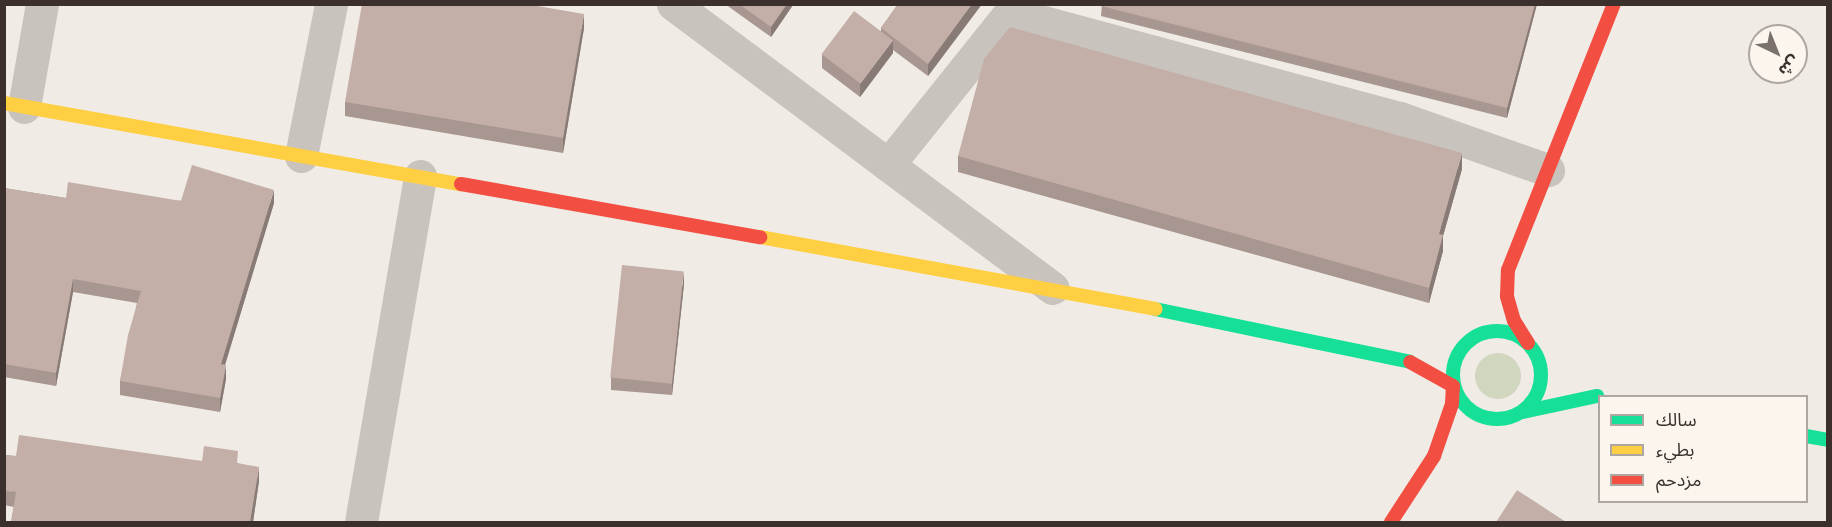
<!DOCTYPE html>
<meta charset="utf-8">
<style>
body{margin:0}
#map{position:relative;width:1832px;height:527px;overflow:hidden;background:#f0ebe5;font-family:Karla,"Noto Sans Arabic",sans-serif}
div>[style]{position:absolute}
[style*='--x']{left:calc(var(--x)*1px);top:calc(var(--y)*1px);width:calc(var(--w)*1px);rotate:calc(var(--a)*1deg)}
.green>*{inset:0;background:#d1d6bf}
.round{border-radius:50%}
.street>*{height:33px;margin:-16.5px;padding:0 16.5px;transform-origin:16.5px;border-radius:16.5px;background:#c9c3be}
.fast>*{height:14px;margin:-7px;padding:0 7px;transform-origin:7px;border-radius:7px;background:#16e098}
.fast>.ring{margin:-7px;padding:0;box-sizing:content-box;background:none;border:14px solid #16e098;border-radius:50%}
.slow>*{height:14px;margin:-7px;padding:0 7px;transform-origin:7px;border-radius:7px;background:#ffcf43}
.jam>*{height:14px;margin:-7px;padding:0 7px;transform-origin:7px;border-radius:7px;background:#f24e42}
.wall>*{inset:0;background:#a89690}
.shaded-wall>*{inset:0;background:#887a75}
.building>*{inset:0;background:#c3afa7;transform-origin:0 0}
span{translate:-50% -50%;white-space:nowrap;text-align:center;line-height:1.15;-webkit-text-stroke:4.5px #fbf5ee;paint-order:stroke}
.frame{position:absolute;inset:0;border:6px solid #3b302b;pointer-events:none}
.legend{position:absolute;left:1598px;top:395px;width:210px;height:108px;box-sizing:border-box;background:#fbf5ee;border:2px solid #aea6a0;margin:0;padding:8px 10px;list-style:none;font-size:18px;color:#3b302b}
.legend li{display:flex;align-items:center;gap:12px;height:30px}
.legend b{width:30px;border:2px solid #aea6a0}
.north{position:absolute;left:1748px;top:24px;width:60px;height:60px;box-sizing:border-box;background:#fbf5ee;border:2px solid #aea6a0;border-radius:50%;rotate:137deg;font-size:16px;font-weight:700;line-height:24px;text-align:center;color:#3b302b}
.north::after{content:'';display:block;margin:auto;width:21px;height:27px;background:#7a716c;clip-path:polygon(50% 0,100% 100%,50% 72%,0 100%)}
</style>
<div id="map">
<div class="green">
<i class="round" style="left:1475px;top:353px;width:46px;height:46px"></i>
</div>
<div class="street">
<i style="--x:673;--y:4;--w:474;--a:36.8"></i>
<i style="--x:1010;--y:13;--w:404;--a:15.1"></i>
<i style="--x:1400;--y:118;--w:157;--a:19.4"></i>
<i style="--x:24;--y:107;--w:105;--a:-80.1"></i>
<i style="--x:301;--y:156;--w:155;--a:-78.8"></i>
<i style="--x:888;--y:165;--w:206;--a:-51.3"></i>
<i style="--x:361;--y:522;--w:351;--a:-80.3"></i>
</div>
<div class="fast">
<i style="--x:1155;--y:309;--w:260;--a:11.7"></i>
<i class="ring" style="left:1453px;top:331px;width:74px;height:74px"></i>
<i style="--x:1523;--y:412;--w:76;--a:-12.2"></i>
<i style="--x:1806;--y:436;--w:22;--a:10"></i>
</div>
<div class="slow">
<i style="--x:4;--y:103;--w:464;--a:10.1"></i>
<i style="--x:760;--y:237;--w:402;--a:10.3"></i>
</div>
<div class="jam">
<i style="--x:461;--y:184;--w:304;--a:10.1"></i>
<i style="--x:1528;--y:343;--w:26;--a:-122"></i>
<i style="--x:1514;--y:321;--w:26;--a:-106"></i>
<i style="--x:1507;--y:296;--w:26;--a:-88"></i>
<i style="--x:1508;--y:270;--w:286;--a:-68.3"></i>
<i style="--x:1391;--y:522;--w:79;--a:-56.9"></i>
<i style="--x:1434;--y:456;--w:55;--a:-70.9"></i>
<i style="--x:1452;--y:404;--w:18;--a:-87"></i>
<i style="--x:1453;--y:386;--w:49;--a:-150.8"></i>
</div>
<div class="wall">
<i style="clip-path:polygon(725px 4px,793px 4px,793px 5px,771px 37px)"></i>
<i style="clip-path:polygon(898px 4px,982px 4px,928px 76px,893px 50px,893px 53px,860px 97px,822px 68px,822px 55px,881px 31px,881px 28px)"></i>
<i style="clip-path:polygon(1102px 4px,1537px 4px,1507px 118px,1101px 16px)"></i>
<i style="clip-path:polygon(584px 28px,563px 153px,345px 116px,345px 102px)"></i>
<i style="clip-path:polygon(958px 156px,1462px 169px,1443px 236px,1443px 251px,1429px 303px,958px 172px)"></i>
<i style="clip-path:polygon(4px 188px,66px 198px,274px 203px,225px 365px,226px 379px,220px 412px,120px 395px,120px 381px,137px 303px,73px 292px,56px 386px,4px 377px)"></i>
<i style="clip-path:polygon(684px 284px,672px 395px,611px 390px,611px 377px)"></i>
<i style="clip-path:polygon(4px 455px,16px 456px,202px 461px,238px 463px,259px 481px,253px 522px,11px 522px,14px 507px,4px 505px)"></i>
</div>
<div class="shaded-wall">
<i style="clip-path:polygon(787px 4px,793px 5px,771px 37px,771px 27px)"></i>
<i style="clip-path:polygon(972px 4px,982px 4px,928px 76px,928px 64px)"></i>
<i style="clip-path:polygon(1535px 4px,1537px 4px,1507px 118px,1507px 108px)"></i>
<i style="clip-path:polygon(584px 14px,584px 28px,563px 153px,563px 138px)"></i>
<i style="clip-path:polygon(893px 40px,893px 53px,860px 97px,860px 84px)"></i>
<i style="clip-path:polygon(1462px 153px,1462px 169px,1443px 236px,1443px 251px,1429px 303px,1429px 288px,1439px 234px)"></i>
<i style="clip-path:polygon(274px 190px,274px 203px,221px 378px,221px 364px)"></i>
<i style="clip-path:polygon(684px 271px,684px 284px,672px 395px,672px 383px)"></i>
<i style="clip-path:polygon(73px 279px,73px 292px,56px 386px,56px 373px)"></i>
<i style="clip-path:polygon(226px 365px,226px 379px,220px 412px,220px 398px)"></i>
<i style="clip-path:polygon(259px 467px,259px 481px,253px 522px,250px 522px)"></i>
</div>
<div class="building">
<i style="clip-path:polygon(362px 4px,526px 4px,584px 14px,563px 138px,345px 102px)"></i>
<i style="clip-path:polygon(739px 4px,787px 4px,771px 27px)"></i>
<i style="clip-path:polygon(898px 4px,972px 4px,928px 64px,881px 28px)"></i>
<i style="clip-path:polygon(1102px 4px,1535px 4px,1507px 108px,1101px 6px)"></i>
<i style="left:854px;top:11px;width:49px;height:54px;rotate:37deg"></i>
<i style="clip-path:polygon(1010px 27px,1462px 153px,1439px 234px,1443px 235px,1429px 288px,958px 156px,984px 59px)"></i>
<i style="clip-path:polygon(192px 165px,274px 190px,221px 364px,226px 365px,220px 398px,120px 381px,128px 335px,141px 291px,73px 279px,56px 373px,4px 364px,4px 188px,66px 198px,68px 182px,181px 201px)"></i>
<i style="left:622px;top:265px;width:62px;height:113px;rotate:6deg"></i>
<i style="clip-path:polygon(19px 435px,202px 461px,204px 446px,238px 451px,237px 463px,259px 467px,250px 522px,11px 522px,16px 492px,4px 491px,4px 455px,16px 456px)"></i>
<i style="clip-path:polygon(1517px 490px,1566px 522px,1496px 522px)"></i>
</div>
<div class="frame"></div>
<ul class="legend">
<li><b style="height:8px;background:#16e098"></b>سالك</li>
<li><b style="height:8px;background:#ffcf43"></b>بطيء</li>
<li><b style="height:8px;background:#f24e42"></b>مزدحم</li>
</ul>
<div class="north">ش</div>
</div>
